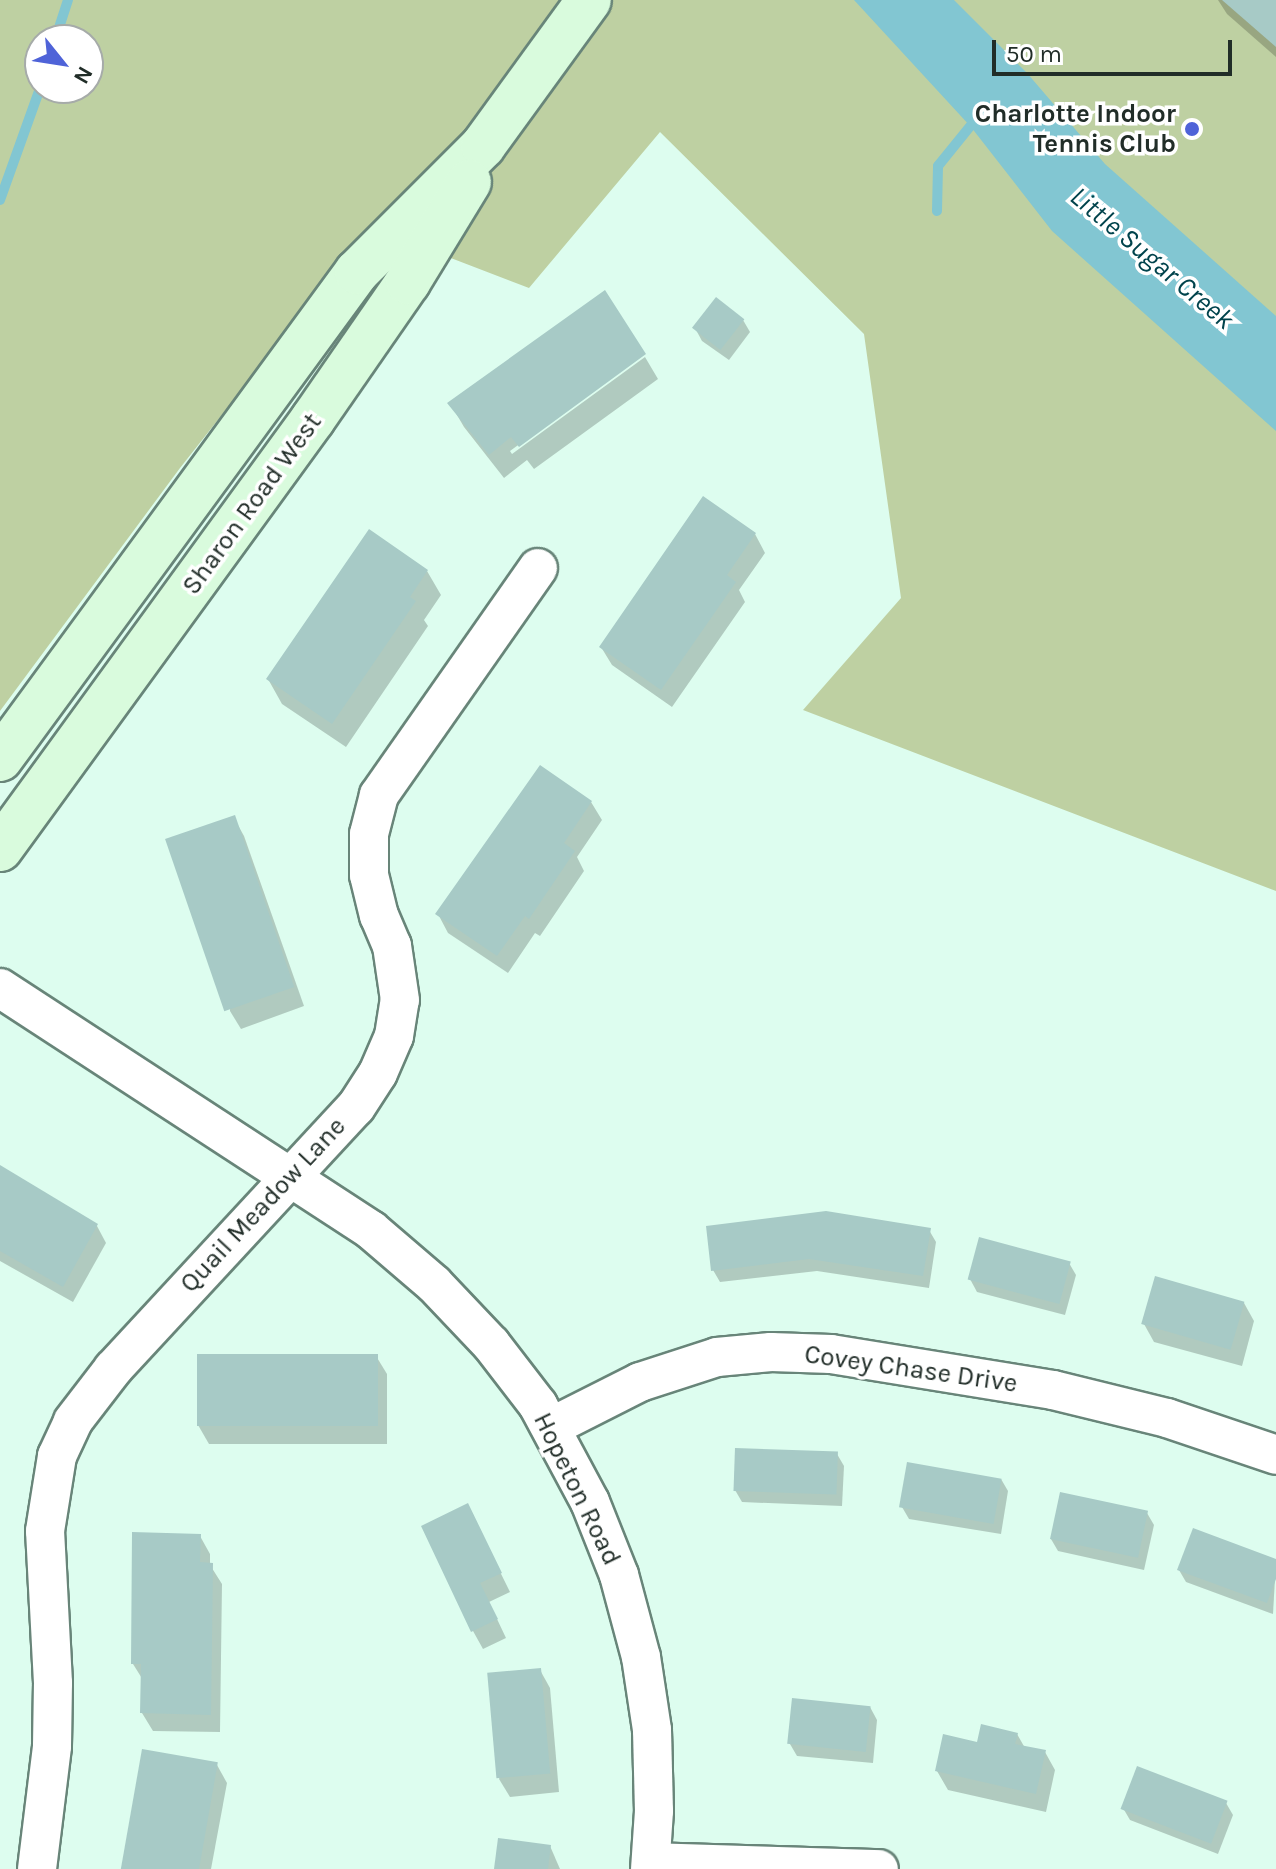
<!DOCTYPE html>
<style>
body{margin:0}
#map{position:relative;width:1276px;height:1869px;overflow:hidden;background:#ddfdef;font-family:Karla,sans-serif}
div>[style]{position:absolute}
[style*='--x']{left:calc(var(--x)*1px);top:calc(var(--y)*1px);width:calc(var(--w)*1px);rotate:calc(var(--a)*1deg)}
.green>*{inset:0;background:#bed0a2}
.water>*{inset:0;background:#82c6d2}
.shadow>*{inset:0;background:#0003}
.stream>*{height:10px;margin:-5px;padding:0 5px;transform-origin:5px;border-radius:5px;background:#82c6d2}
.building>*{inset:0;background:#a7cac6;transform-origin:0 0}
.roads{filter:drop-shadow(2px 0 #688579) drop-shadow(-2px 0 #688579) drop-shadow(0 2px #688579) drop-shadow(0 -2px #688579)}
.street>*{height:38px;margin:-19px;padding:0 19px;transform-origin:19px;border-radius:19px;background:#fff}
.secondary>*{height:44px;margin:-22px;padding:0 22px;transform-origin:22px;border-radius:22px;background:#d9fbdd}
.dots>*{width:22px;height:22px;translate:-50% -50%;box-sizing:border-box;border:4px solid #fff;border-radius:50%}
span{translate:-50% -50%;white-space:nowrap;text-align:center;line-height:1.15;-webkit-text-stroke:7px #fff;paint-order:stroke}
.poi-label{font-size:26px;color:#212d28;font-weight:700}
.right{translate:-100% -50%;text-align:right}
.street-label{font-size:26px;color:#212d28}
.water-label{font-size:28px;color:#00434c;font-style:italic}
.north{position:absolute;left:24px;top:24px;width:80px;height:80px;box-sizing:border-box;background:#fff;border:2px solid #a6aba9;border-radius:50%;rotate:120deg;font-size:22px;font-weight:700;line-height:32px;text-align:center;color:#212d28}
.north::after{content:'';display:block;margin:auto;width:28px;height:36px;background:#4f63d8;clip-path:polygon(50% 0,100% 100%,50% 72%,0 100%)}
.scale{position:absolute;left:992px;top:40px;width:240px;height:36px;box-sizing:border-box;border:4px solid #212d28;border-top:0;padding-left:10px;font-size:24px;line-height:28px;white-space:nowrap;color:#212d28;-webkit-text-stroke:6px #fff;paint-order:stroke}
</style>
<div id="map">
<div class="green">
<i style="clip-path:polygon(evenodd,0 0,1276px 0,1276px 891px,803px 710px,901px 598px,864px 334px,660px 132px,529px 288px,370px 227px,180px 468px,0 711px,0 0,40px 40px,88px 40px,88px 88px,40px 88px,40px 40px)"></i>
</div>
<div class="water">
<i style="clip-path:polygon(854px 0,954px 0,1027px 73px,1105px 164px,1276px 316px,1276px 431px,1052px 231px,971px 127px)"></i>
</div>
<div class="shadow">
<i style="clip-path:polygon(1218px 0,1276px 0,1276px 57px,1227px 14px)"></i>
<i style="clip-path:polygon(743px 320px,750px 332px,729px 360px,702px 341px,695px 328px)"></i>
<i style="clip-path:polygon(643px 354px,510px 451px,512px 454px,645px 357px,658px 379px,534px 469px,527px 460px,504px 478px,464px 427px,450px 403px)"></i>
<i style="clip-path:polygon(755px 534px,765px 553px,739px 590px,745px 602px,672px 707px,612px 665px,601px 647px)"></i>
<i style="clip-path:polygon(427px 571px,441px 595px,424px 620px,428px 626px,346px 747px,282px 704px,268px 679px)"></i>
<i style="clip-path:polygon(591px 802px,602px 820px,577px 857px,584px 871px,540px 936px,535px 933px,508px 973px,448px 933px,438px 914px)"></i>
<i style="clip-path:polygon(234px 818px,244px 836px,304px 1006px,241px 1029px,230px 1011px)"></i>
<i style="clip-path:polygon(0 1168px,97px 1226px,106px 1243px,73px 1302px,0 1261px)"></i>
<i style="clip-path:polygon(929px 1230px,936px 1242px,929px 1288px,817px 1271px,720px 1282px,713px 1270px)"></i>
<i style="clip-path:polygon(1069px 1263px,1076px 1275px,1065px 1315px,977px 1292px,970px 1279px)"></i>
<i style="clip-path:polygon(1244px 1303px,1254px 1321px,1242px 1366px,1154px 1342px,1144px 1324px)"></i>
<i style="clip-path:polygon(376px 1356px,387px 1374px,387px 1444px,209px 1444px,198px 1425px)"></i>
<i style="clip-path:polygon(837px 1454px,844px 1466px,842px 1506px,742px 1502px,735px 1490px)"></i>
<i style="clip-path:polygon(1001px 1479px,1008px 1491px,1001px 1534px,909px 1519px,902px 1507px)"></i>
<i style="clip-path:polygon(467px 1505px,510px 1592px,489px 1602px,506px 1638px,483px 1649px,473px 1631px)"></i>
<i style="clip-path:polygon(1147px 1513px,1154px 1525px,1144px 1570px,1058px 1551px,1051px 1539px)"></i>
<i style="clip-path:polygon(200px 1536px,210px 1554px,210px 1565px,222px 1584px,220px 1732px,153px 1731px,142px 1713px,143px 1680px,133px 1664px)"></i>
<i style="clip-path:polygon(1276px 1561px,1273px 1614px,1186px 1582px,1179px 1570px)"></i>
<i style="clip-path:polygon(540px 1670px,550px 1688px,559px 1792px,510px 1797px,499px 1779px)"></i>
<i style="clip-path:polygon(870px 1707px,877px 1720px,873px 1763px,797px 1756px,790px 1744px)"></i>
<i style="clip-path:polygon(1017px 1734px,1025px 1748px,1045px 1752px,1055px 1770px,1046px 1812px,948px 1790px,937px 1771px,979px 1744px)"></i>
<i style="clip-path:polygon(217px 1765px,227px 1783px,211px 1869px,122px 1869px)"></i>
<i style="clip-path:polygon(1226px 1803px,1233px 1815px,1218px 1854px,1130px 1820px,1123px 1808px)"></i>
<i style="clip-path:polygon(550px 1846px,560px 1869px,496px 1869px)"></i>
</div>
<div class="stream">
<i style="--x:55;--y:40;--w:42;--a:-72"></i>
<i style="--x:0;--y:200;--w:119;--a:-70.3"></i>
<i style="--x:937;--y:211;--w:45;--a:-88.7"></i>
<i style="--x:938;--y:166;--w:60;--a:-51"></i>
</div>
<div class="building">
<i style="clip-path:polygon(1222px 0,1276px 0,1276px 47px)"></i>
<i style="clip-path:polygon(605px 290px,646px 354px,519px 447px,511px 437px,489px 455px,447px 403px)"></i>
<i style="left:716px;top:297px;width:36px;height:39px;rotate:38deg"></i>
<i style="clip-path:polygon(703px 496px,756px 533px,727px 575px,736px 582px,661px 690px,599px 647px)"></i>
<i style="clip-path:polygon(369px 529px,428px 570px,410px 597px,416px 601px,332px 724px,266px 679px)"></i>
<i style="clip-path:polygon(540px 765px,592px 801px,564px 843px,575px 851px,529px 919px,525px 916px,497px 956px,435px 914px)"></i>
<i style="left:235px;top:815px;width:182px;height:74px;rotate:71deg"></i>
<i style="clip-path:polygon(0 1165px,98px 1224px,63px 1287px,0 1251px)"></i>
<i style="clip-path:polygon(826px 1211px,931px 1228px,923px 1276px,809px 1259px,711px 1271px,706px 1226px)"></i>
<i style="left:979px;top:1237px;width:95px;height:44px;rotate:15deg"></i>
<i style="left:1155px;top:1276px;width:93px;height:50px;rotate:16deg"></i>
<i style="left:197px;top:1354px;width:181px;height:72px"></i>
<i style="left:735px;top:1448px;width:103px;height:43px;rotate:2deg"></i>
<i style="left:907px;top:1462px;width:96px;height:46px;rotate:10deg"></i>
<i style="left:1060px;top:1492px;width:90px;height:48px;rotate:12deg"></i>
<i style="clip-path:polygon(468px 1503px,502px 1573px,480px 1583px,498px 1619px,471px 1632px,421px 1526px)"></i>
<i style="clip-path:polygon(1193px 1528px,1276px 1559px,1276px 1579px,1267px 1603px,1177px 1570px)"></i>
<i style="clip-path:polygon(132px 1532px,201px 1534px,200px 1562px,213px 1563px,211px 1715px,140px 1713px,141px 1664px,131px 1664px)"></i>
<i style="left:541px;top:1668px;width:106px;height:54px;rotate:85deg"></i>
<i style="left:792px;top:1698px;width:79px;height:46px;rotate:6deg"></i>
<i style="clip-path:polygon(981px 1724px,1018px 1733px,1015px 1744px,1046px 1750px,1036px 1794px,935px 1771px,943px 1734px,977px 1742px)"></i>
<i style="left:142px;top:1749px;width:77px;height:122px;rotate:10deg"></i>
<i style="left:1137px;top:1766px;width:97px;height:46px;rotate:21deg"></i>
<i style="clip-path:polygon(498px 1838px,551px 1845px,548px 1869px,494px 1869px)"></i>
</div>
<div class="roads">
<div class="street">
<i style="--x:0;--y:988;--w:443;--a:33.1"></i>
<i style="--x:371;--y:1230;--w:83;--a:40.6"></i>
<i style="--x:434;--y:1284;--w:83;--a:46.5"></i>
<i style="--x:491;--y:1344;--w:77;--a:52.4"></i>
<i style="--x:538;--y:1405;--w:110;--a:61.8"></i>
<i style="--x:590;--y:1502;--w:79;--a:68.3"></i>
<i style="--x:619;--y:1575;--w:85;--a:75"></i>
<i style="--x:641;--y:1657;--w:74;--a:81.4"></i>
<i style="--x:652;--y:1730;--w:81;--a:88.6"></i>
<i style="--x:654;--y:1811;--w:58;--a:93.9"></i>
<i style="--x:551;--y:1427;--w:100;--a:-26.8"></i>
<i style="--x:640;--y:1382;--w:81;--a:-18"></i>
<i style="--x:717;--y:1357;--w:54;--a:-5.3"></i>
<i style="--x:771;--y:1352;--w:60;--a:1.9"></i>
<i style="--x:831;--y:1354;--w:225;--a:9.2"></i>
<i style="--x:1053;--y:1390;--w:117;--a:13.8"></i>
<i style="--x:1167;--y:1418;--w:115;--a:18.7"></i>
<i style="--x:651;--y:1862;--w:228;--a:1.8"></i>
<i style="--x:37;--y:1869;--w:124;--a:-83"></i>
<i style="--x:52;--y:1746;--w:63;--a:-89.1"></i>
<i style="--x:53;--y:1683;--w:152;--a:-93"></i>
<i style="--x:45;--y:1531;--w:76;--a:-80.9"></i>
<i style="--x:57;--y:1456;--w:38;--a:-65"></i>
<i style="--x:73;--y:1421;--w:66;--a:-52.4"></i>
<i style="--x:113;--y:1369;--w:357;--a:-47.2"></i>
<i style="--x:356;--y:1107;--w:40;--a:-57.1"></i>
<i style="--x:378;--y:1073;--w:40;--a:-66.6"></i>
<i style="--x:394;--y:1036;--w:36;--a:-81"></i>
<i style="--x:400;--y:1000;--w:55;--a:-98.4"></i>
<i style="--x:392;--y:946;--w:33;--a:-113"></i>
<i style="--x:379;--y:916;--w:42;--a:-103.7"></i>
<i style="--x:369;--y:875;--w:41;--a:-90"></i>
<i style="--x:369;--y:834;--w:40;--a:-75.6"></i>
<i style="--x:379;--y:795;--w:277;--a:-55"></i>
</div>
<div class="secondary">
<i style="--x:0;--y:759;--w:604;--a:-53.76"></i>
<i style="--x:357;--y:272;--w:178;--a:-45"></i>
<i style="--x:483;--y:146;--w:180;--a:-54"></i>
<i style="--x:0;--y:849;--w:532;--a:-53.95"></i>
<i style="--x:313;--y:419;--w:167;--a:-55.3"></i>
<i style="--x:408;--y:282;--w:117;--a:-58.6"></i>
</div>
</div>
<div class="dots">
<i style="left:1192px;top:129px;background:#4f63d8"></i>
</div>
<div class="poi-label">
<span class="right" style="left:1176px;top:129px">Charlotte Indoor<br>Tennis Club</span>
</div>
<div class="street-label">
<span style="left:252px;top:504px;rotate:-54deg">Sharon Road West</span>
<span style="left:263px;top:1205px;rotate:-47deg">Quail Meadow Lane</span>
<span style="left:911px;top:1369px;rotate:8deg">Covey Chase Drive</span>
<span style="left:577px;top:1489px;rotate:64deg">Hopeton Road</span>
</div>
<div class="water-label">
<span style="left:1152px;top:258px;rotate:40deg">Little Sugar Creek</span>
</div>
<div class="north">N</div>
<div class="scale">50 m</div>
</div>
